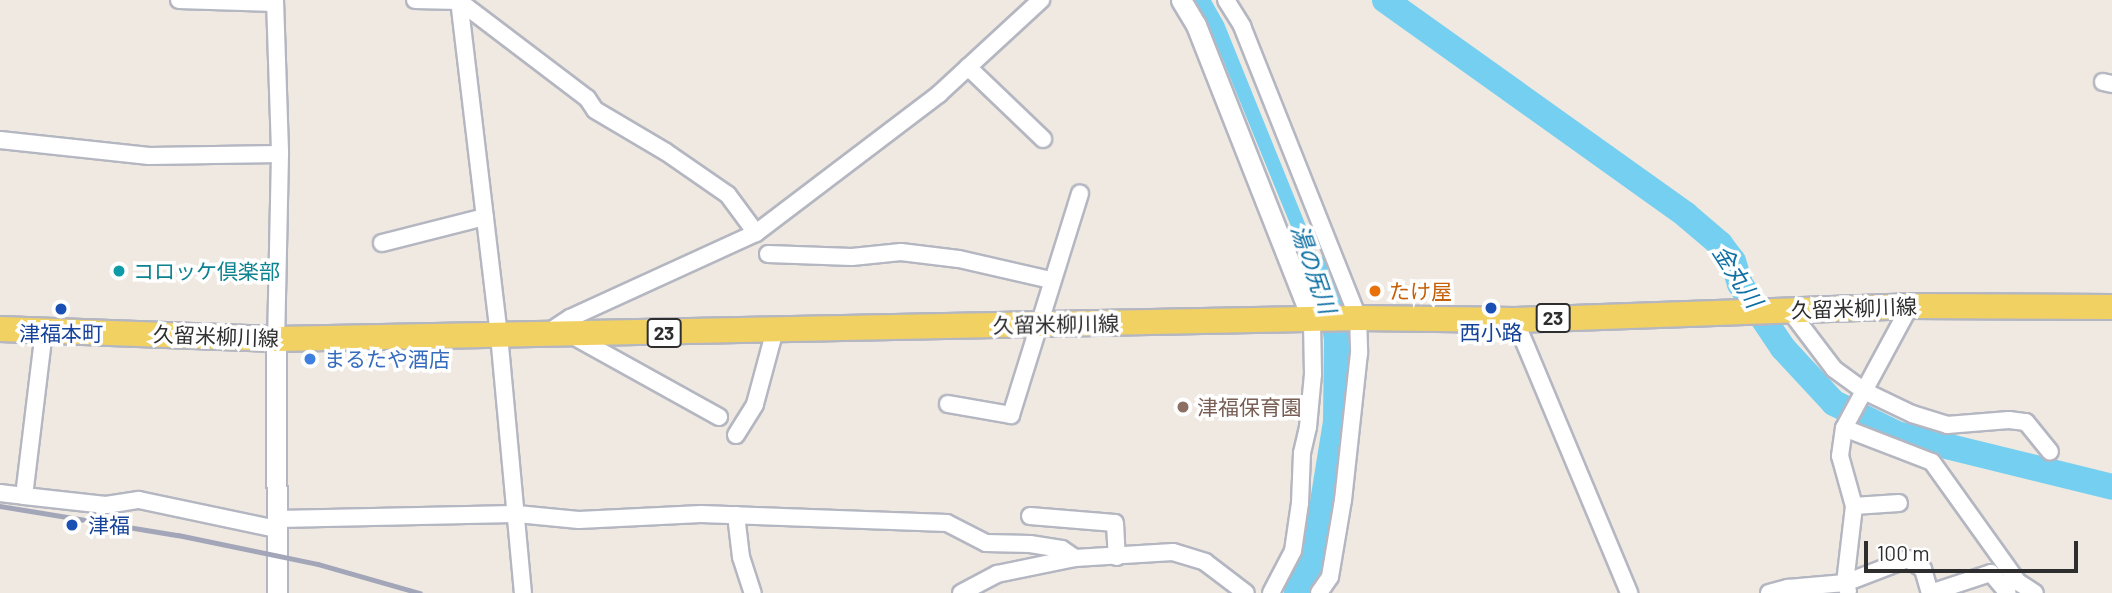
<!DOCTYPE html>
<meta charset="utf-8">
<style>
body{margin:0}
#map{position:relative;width:2112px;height:593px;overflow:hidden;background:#efe9e1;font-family:Barlow,"Noto Sans JP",sans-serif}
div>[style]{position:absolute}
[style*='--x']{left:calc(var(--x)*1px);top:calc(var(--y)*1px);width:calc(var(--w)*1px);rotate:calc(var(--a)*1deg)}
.water>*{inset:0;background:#75cff0}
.river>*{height:26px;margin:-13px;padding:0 13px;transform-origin:13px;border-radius:13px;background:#75cff0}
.roads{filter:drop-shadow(2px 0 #b4b7c1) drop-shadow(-2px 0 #b4b7c1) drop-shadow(0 2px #b4b7c1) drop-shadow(0 -2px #b4b7c1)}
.minor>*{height:16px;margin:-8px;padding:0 8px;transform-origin:8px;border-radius:8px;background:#fff}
.tertiary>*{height:19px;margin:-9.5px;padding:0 9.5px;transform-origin:9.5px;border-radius:9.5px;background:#fff}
.primary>*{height:24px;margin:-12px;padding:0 12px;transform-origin:12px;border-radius:12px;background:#f2d163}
.rail>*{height:4.5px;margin:-2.25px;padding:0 2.25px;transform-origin:2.25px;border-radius:2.25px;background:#a3a6b8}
.dots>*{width:19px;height:19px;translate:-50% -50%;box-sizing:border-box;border:4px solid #fff;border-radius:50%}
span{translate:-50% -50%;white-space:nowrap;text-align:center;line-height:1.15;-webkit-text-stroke:7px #fff;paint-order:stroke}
.shield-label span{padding:2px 5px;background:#fff;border:2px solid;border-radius:5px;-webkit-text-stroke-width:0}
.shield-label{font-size:19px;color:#2e2e2e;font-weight:700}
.culture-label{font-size:21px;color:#0d838f}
.left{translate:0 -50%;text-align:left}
.food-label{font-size:21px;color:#c56008}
.street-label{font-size:21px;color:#2e2e2e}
.transit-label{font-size:21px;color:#164399}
.shop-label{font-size:21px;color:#366cbe}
.education-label{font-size:21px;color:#785e54}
.water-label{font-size:23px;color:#0d6fa3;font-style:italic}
.scale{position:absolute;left:1864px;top:541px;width:214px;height:32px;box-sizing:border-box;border:4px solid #2e2e2e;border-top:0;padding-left:9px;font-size:21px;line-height:24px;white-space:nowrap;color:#2e2e2e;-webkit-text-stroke:5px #fff;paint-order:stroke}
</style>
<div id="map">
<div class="water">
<i style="clip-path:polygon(1195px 0,1211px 0,1224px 23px,1336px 300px,1322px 302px,1207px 21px)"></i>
</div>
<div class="river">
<i style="--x:1385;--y:0;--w:370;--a:35.5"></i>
<i style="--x:1686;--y:215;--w:45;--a:40.5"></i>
<i style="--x:1720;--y:244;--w:21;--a:53"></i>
<i style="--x:1733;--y:261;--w:24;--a:73"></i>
<i style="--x:1740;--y:284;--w:77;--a:56.1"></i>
<i style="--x:1783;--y:348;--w:75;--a:47.2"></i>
<i style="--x:1834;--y:403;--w:70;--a:26.2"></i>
<i style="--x:1897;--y:434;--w:221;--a:13.8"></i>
<i style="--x:1297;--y:593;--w:28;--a:-63"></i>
<i style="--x:1310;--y:568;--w:30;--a:-76"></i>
<i style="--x:1317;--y:539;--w:119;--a:-80.8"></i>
<i style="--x:1336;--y:422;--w:83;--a:-89.3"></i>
<i style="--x:1337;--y:339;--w:33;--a:-99"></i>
<i style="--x:1332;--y:306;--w:41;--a:-112.8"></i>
</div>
<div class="roads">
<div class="minor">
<i style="--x:179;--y:0;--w:96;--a:1.8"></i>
<i style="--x:275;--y:0;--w:154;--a:88.1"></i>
<i style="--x:280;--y:154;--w:185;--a:91.2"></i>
<i style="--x:415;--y:0;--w:44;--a:1.3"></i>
<i style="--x:459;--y:1;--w:161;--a:37.2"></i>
<i style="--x:587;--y:98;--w:14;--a:56"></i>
<i style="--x:595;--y:110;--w:82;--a:30.6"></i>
<i style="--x:666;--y:152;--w:75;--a:34.7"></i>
<i style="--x:728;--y:195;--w:47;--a:53.6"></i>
<i style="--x:459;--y:0;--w:337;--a:83.2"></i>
<i style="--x:499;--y:335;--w:259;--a:84.7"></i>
<i style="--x:1226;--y:0;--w:31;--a:58"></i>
<i style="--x:1242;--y:26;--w:314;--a:68.3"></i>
<i style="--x:1358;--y:318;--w:35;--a:88"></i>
<i style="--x:1359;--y:353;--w:148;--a:96.2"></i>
<i style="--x:1343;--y:500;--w:78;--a:99.6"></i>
<i style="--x:1330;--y:577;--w:19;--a:125"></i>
<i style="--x:968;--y:67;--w:104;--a:43.8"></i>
<i style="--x:2103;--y:82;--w:9;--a:13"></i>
<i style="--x:0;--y:140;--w:150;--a:6.1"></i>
<i style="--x:149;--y:156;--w:131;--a:-0.9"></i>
<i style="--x:382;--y:243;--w:106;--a:-14.2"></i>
<i style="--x:768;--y:254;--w:84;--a:2"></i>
<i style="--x:852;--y:257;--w:49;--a:-5.8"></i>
<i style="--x:901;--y:252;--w:58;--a:6.9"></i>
<i style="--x:959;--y:259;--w:94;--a:12.9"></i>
<i style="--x:1790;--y:311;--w:73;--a:52.8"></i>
<i style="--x:1834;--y:369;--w:37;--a:36"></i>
<i style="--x:1864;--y:391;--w:53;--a:25.6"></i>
<i style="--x:1912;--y:414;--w:37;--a:17"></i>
<i style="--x:1947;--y:425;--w:62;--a:-4.6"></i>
<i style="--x:2009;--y:420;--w:17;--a:7"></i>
<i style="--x:2026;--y:422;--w:38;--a:51"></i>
<i style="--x:1515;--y:320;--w:296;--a:67.3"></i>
<i style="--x:44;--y:331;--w:166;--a:96.9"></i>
<i style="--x:24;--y:496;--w:82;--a:6.3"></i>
<i style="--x:106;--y:505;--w:33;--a:-9"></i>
<i style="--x:139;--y:500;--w:141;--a:11.9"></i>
<i style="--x:549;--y:332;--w:25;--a:-34"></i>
<i style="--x:570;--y:318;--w:205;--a:-24.6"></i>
<i style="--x:756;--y:233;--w:230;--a:-37.2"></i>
<i style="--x:939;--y:94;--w:139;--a:-42.7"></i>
<i style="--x:573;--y:336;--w:167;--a:29"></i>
<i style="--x:948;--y:404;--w:64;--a:9.9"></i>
<i style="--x:1011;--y:415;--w:232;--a:-72.7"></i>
<i style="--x:1844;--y:428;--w:94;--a:21.1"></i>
<i style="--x:1932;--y:462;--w:148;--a:54.4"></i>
<i style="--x:2018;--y:582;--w:20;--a:33"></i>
<i style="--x:736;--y:435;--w:36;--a:-58"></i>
<i style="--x:755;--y:404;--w:77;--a:-74.9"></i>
<i style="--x:0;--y:493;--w:24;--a:7"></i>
<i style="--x:1854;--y:506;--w:45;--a:-3.8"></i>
<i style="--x:736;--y:515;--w:42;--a:83.2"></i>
<i style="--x:741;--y:557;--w:38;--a:72"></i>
<i style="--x:1030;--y:516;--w:85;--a:4.7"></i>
<i style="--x:1115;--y:523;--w:34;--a:87"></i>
<i style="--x:278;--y:519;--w:239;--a:-1.2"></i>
<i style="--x:517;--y:514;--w:62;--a:5.5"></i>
<i style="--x:579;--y:520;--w:122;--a:-2.8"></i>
<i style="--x:701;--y:514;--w:246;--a:2.1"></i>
<i style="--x:947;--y:523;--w:44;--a:27.1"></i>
<i style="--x:986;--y:543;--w:44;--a:1.3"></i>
<i style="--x:1030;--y:544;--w:32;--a:9"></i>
<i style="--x:1062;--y:549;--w:16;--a:35"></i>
<i style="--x:1848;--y:591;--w:9;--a:-111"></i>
<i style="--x:1845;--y:583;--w:67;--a:-20.9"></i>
<i style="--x:1908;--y:559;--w:18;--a:34"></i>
<i style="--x:1923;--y:569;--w:25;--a:74"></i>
<i style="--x:961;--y:593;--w:41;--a:-27.8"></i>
<i style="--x:997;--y:574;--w:80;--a:-11.6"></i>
<i style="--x:1075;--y:558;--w:98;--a:-3.5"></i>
<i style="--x:1173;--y:552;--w:34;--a:17"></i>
<i style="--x:1205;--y:562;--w:51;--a:37.1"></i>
<i style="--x:1271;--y:593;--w:47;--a:-62.4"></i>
<i style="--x:1293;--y:551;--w:49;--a:-81.7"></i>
<i style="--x:1300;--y:503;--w:50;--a:-87.7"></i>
<i style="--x:1302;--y:453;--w:27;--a:-77"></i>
<i style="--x:1308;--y:427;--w:53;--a:-84.6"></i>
<i style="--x:1313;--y:374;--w:54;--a:-91.1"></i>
<i style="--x:1769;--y:593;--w:20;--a:-15"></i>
<i style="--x:1788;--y:588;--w:57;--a:-5"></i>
<i style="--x:1845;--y:583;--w:78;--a:-83.3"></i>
<i style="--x:1854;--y:506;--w:52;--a:-105.6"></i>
<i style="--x:1840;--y:456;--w:28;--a:-82"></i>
<i style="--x:1844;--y:428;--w:139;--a:-61.6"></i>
<i style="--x:1930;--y:593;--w:64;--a:-18.2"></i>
<i style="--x:1991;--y:573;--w:26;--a:50"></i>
</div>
<div class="tertiary">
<i style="--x:1181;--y:0;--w:29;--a:59"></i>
<i style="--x:1196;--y:25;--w:317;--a:68.5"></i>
<i style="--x:276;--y:339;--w:254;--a:89.8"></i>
</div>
<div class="primary">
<i style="--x:0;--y:329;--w:276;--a:2.1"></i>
<i style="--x:276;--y:339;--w:1082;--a:-1.11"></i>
<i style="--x:1358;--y:318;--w:157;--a:0.7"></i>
<i style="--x:1515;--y:320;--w:395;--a:-2"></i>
<i style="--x:1910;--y:306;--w:202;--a:0.3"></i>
</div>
</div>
<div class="rail">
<i style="--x:0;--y:506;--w:180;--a:9.3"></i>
<i style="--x:178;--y:535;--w:143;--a:11.7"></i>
<i style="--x:318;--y:564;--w:106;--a:15.9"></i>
</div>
<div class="dots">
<i style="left:119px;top:271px;background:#0f9aa8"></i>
<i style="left:1375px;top:291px;background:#e8710a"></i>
<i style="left:1491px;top:308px;background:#1a4fb4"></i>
<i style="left:61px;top:309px;background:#1a4fb4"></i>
<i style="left:310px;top:359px;background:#3f7fe0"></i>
<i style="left:1183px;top:407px;background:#8d6e63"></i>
<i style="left:72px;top:525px;background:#1a4fb4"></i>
</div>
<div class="shield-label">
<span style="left:1553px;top:318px">23</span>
<span style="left:664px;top:333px">23</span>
</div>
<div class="culture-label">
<span class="left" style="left:133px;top:271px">コロッケ倶楽部</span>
</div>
<div class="food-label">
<span class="left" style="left:1389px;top:291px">たけ屋</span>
</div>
<div class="street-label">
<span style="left:1854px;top:308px;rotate:-2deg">久留米柳川線</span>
<span style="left:1056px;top:324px;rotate:-1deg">久留米柳川線</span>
<span style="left:216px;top:336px;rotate:2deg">久留米柳川線</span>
</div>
<div class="transit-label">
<span style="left:1491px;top:332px">西小路</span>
<span style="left:61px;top:333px">津福本町</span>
<span class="left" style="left:88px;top:525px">津福</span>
</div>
<div class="shop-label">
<span class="left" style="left:324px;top:359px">まるたや酒店</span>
</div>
<div class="education-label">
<span class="left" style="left:1197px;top:407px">津福保育園</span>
</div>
<div class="water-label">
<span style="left:1314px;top:269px;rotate:71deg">湯の尻川</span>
<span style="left:1738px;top:276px;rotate:57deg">金丸川</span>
</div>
<div class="scale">100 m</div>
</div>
